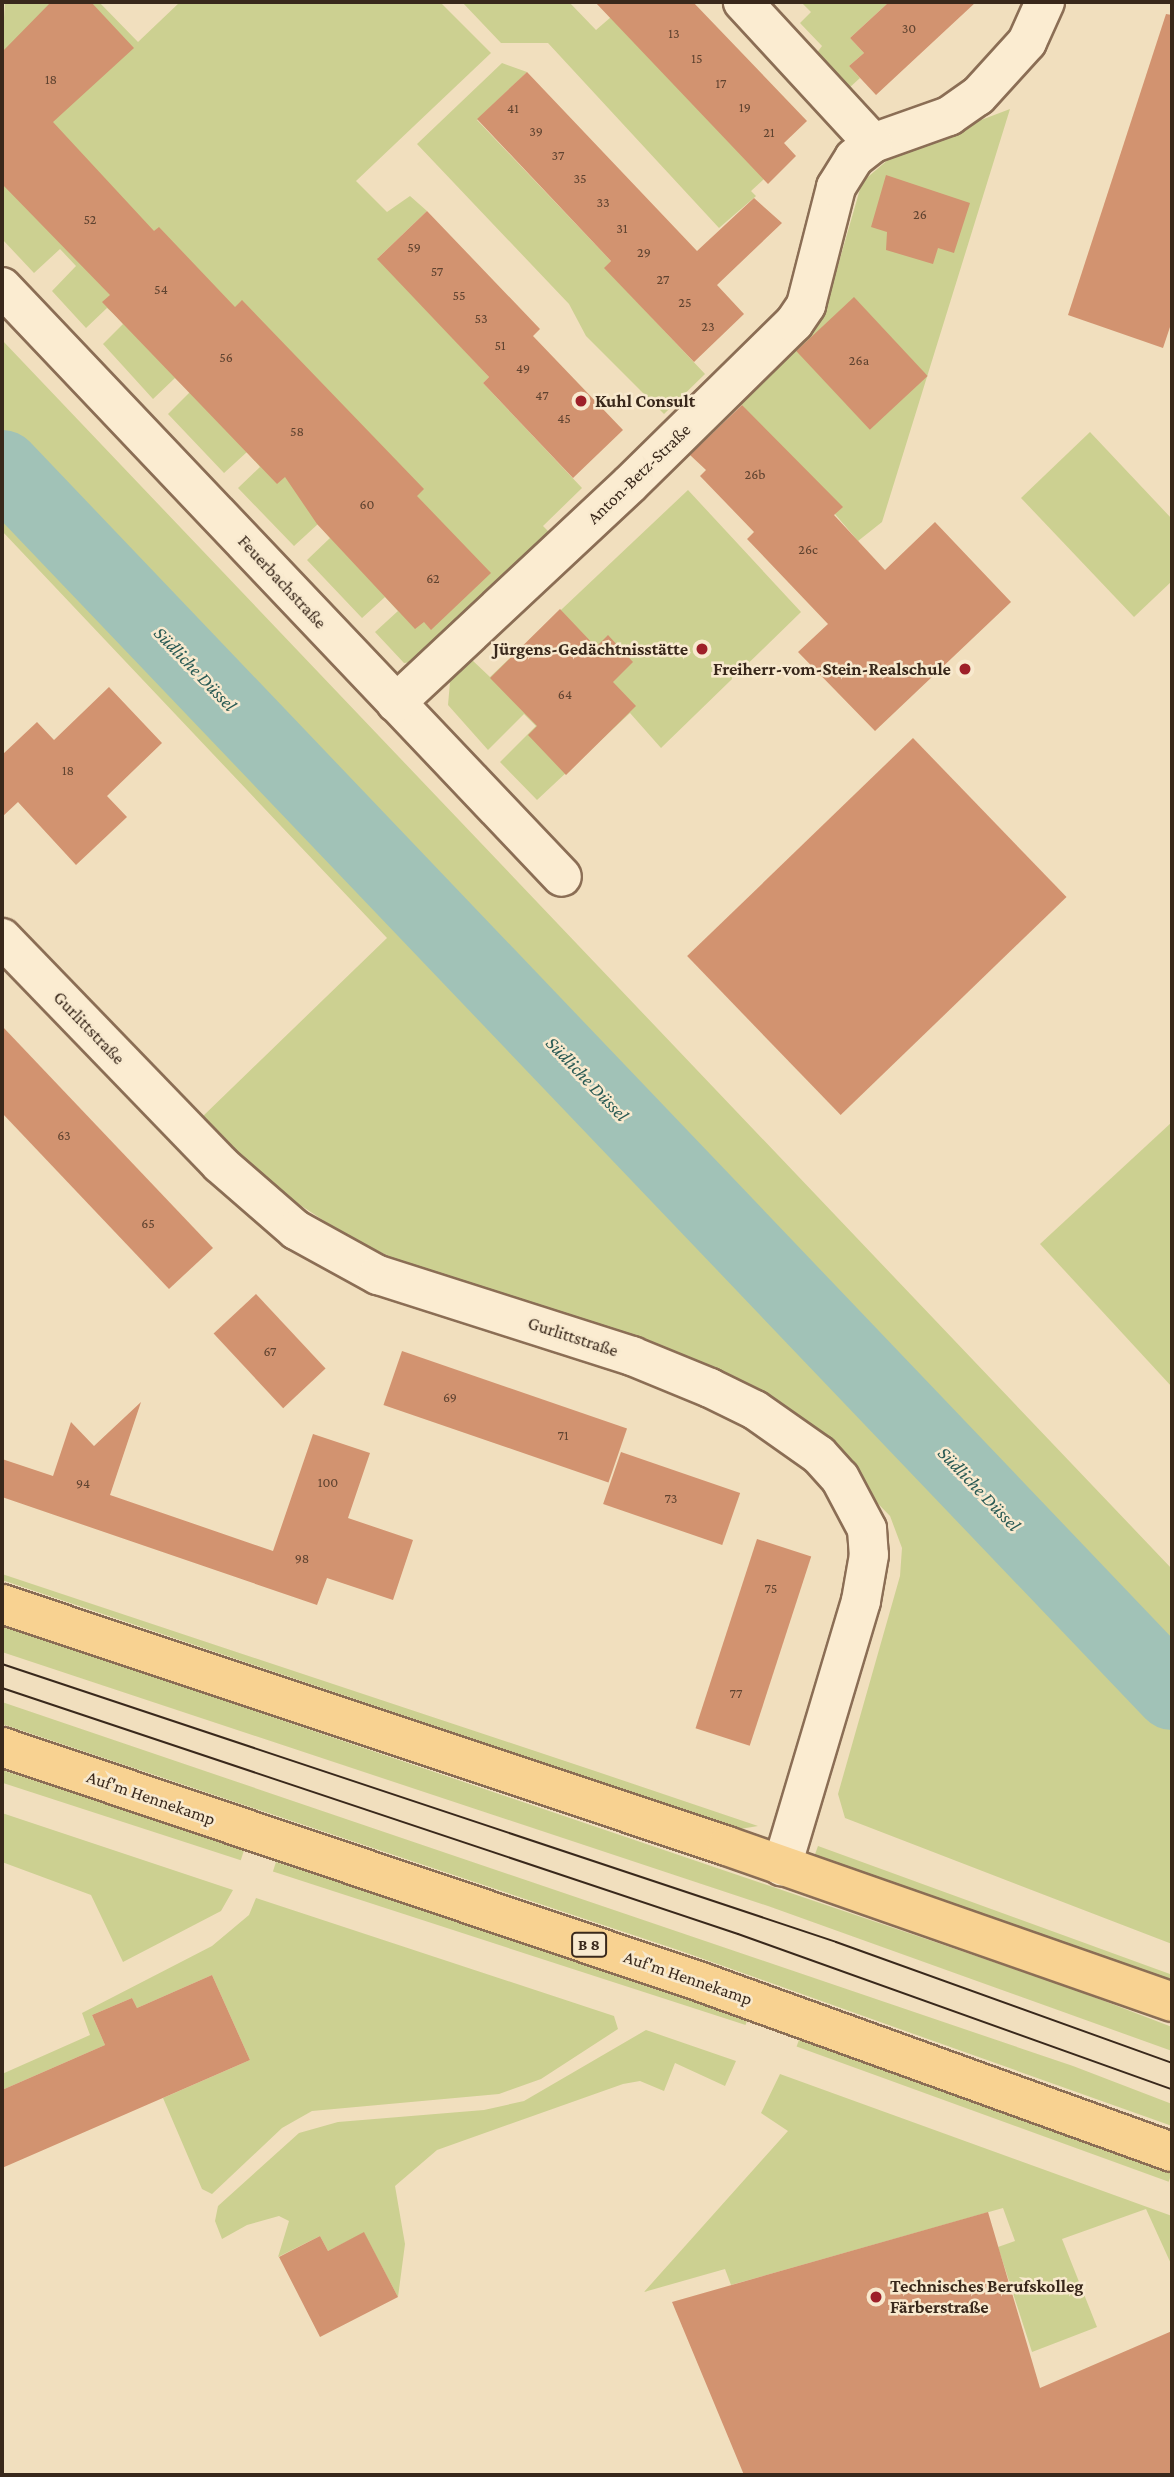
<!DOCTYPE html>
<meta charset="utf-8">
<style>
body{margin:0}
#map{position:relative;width:1174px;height:2477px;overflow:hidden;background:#f1dfbe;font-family:"Crimson Pro",serif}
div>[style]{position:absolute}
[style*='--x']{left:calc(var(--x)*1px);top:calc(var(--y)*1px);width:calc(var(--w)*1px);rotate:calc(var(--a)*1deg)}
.green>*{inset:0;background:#ccd091;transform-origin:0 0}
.river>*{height:75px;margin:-37.5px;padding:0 37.5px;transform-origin:37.5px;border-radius:37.5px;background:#a1c2b7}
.building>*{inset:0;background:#d29370;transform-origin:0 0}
.roads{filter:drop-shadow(2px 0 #8b6e55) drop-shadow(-2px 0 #8b6e55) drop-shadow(0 2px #8b6e55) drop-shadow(0 -2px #8b6e55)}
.minor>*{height:38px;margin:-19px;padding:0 19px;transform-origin:19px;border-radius:19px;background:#fbecd1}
.primary>*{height:38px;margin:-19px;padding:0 19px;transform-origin:19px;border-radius:19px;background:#f8d291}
.tram>*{height:2px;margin:-1px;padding:0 1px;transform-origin:1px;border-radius:1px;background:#39281b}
.dots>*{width:19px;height:19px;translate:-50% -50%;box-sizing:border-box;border:4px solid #f8e9ce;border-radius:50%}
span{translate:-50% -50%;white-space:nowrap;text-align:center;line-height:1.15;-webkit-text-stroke:5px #f8e9ce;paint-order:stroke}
.number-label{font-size:14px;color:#5f4330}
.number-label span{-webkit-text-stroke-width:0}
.shield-label span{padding:2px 5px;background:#f8e9ce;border:2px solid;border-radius:5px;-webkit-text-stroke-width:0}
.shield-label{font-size:16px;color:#39281b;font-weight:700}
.poi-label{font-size:18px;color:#39281b;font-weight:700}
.left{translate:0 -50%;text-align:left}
.right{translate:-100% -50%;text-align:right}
.street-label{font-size:18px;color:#39281b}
.water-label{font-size:19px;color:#295a54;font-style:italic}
.frame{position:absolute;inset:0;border:4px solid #39281b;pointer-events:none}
</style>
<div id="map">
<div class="green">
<i style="clip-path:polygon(5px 2px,99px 2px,138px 42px,180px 2px,440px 2px,491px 53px,356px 181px,387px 212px,410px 196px,427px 211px,378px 258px,489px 377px,483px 383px,582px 488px,543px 526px,555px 538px,421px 661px,404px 663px,375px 632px,398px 611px,385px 597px,362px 618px,307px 560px,330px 538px,318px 524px,294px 546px,238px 488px,260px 467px,247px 452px,224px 473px,168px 414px,190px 392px,175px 378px,153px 399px,103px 344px,123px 324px,115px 315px,107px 308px,86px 328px,52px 291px,76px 266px,60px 249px,34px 273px,2px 239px,2px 62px,8px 56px,2px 49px)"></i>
<i style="clip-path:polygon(462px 2px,569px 2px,596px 30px,611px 17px,765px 178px,751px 191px,756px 196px,719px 228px,548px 43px,501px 43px)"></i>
<i style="clip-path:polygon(801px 2px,889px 2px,850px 38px,864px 53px,849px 66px,860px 78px,849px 88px,816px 54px,822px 46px,800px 23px,811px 12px)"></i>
<i style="clip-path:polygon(502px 63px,527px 72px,477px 120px,611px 261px,605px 268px,705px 374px,664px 414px,586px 336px,569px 304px,417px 144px)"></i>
<i style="clip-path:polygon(1010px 109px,882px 522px,858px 541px,740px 403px,814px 323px,837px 269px,862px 182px,897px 152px)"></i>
<i style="clip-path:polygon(2px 340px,1172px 1569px,1172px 1944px,845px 1818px,838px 1794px,900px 1576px,902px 1548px,890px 1516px,854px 1479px,347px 1236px,279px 1191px,201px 1118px,387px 938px,2px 531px)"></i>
<i style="clip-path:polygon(1090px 432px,1172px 519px,1172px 581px,1134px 617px,1021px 498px)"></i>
<i style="clip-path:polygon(688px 490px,801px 612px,661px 748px,630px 713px,537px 800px,500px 762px,536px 726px,524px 714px,488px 750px,448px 705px,450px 682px,471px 659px,490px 677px)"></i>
<i style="clip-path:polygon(1172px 1122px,1172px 1387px,1040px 1244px)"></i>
<i style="clip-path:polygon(2px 1574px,595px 1771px,758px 1826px,740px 1829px,693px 1813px,2px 1580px)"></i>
<i style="clip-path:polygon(2px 1625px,1073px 1989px,1172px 2027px,1172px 2051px,768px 1906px,2px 1652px)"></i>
<i style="clip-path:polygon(2px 1702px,1073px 2066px,1172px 2104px,1172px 2126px,681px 1951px,2px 1724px)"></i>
<i style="left:2px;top:1770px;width:255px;height:12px;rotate:18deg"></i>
<i style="clip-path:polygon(2px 1814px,2px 1813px,233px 1890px,221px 1911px,123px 1962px,91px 1895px,2px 1862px)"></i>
<i style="left:818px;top:1846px;width:376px;height:15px;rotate:20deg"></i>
<i style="left:276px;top:1862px;width:497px;height:10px;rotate:18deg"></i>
<i style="clip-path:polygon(256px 1898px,614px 2016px,618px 2029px,541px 2079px,499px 2094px,312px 2111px,282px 2128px,212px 2194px,202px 2189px,163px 2098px,250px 2060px,212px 1975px,137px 2008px,132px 1998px,92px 2015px,105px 2045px,2px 2090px,2px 2074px,90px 2035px,82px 2013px,212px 1946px,249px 1915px)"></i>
<i style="clip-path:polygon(646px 2030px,736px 2061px,725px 2086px,675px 2063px,664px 2091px,640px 2081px,623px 2084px,437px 2150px,395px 2186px,405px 2244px,398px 2297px,364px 2233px,328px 2251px,320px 2236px,278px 2257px,289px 2221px,279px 2216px,247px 2225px,222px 2239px,215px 2221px,218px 2206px,299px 2133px,338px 2122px,484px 2110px,524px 2101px)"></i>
<i style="left:800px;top:2037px;width:396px;height:10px;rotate:20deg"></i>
<i style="clip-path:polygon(780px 2074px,1172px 2216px,1172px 2266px,1146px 2209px,1062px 2239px,1097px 2327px,1032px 2352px,998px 2247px,1015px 2241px,1003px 2208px,731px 2285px,725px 2269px,644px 2292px,788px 2131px,761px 2113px)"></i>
</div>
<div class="river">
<i style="--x:2;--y:467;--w:1694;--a:46.32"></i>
</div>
<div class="building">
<i style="clip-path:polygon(51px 2px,91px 2px,134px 48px,53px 122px,154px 231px,159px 227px,235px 307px,242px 300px,424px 489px,417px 496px,491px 573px,431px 630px,424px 622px,415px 629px,317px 524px,285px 477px,277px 484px,102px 302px,110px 295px,2px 184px,2px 52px)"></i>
<i style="clip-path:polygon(595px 2px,693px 2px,807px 121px,784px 143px,796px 156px,768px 184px)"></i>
<i style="clip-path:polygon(889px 2px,976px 2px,876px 95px,849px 66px,864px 53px,850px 38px)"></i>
<i style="clip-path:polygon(1166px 14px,1172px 15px,1172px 321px,1163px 348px,1068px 315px)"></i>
<i style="clip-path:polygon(527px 72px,697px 251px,754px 198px,782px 223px,717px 285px,744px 314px,694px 362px,604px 268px,611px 261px,477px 119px)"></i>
<i style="clip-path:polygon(886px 175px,970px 203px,954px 253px,938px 248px,933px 264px,886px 250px,887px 232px,871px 227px)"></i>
<i style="clip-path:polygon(427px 211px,540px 329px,533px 336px,623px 430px,573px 478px,483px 383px,489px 377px,377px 259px)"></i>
<i style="left:854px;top:297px;width:108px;height:79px;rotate:47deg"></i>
<i style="clip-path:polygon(742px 405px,843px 507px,834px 515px,885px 570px,935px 522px,1011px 602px,875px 731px,798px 652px,828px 624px,747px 539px,754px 532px,700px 476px,706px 470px,690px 455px)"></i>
<i style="clip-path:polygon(560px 609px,596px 647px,608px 635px,633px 662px,613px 682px,636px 706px,566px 775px,528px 735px,537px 726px,490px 678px)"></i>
<i style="clip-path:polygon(109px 687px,162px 743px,107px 796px,127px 817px,76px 865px,18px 802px,2px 817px,2px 755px,37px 722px,54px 740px)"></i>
<i style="left:913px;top:738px;width:221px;height:314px;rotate:46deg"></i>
<i style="clip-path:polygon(2px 1026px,213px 1248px,169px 1289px,2px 1113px)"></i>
<i style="left:256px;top:1294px;width:102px;height:58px;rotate:47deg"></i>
<i style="left:402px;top:1351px;width:238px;height:57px;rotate:19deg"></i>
<i style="clip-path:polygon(141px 1402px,110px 1495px,273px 1551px,313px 1434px,370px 1453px,348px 1518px,413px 1540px,393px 1600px,327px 1578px,317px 1605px,2px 1497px,2px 1459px,53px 1476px,71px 1422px,94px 1446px)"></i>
<i style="left:621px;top:1452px;width:126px;height:55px;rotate:19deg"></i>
<i style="left:757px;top:1539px;width:57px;height:199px;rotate:18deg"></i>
<i style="clip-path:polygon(212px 1975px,250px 2060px,2px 2168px,2px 2090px,105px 2045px,92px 2015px,132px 1998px,137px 2008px)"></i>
<i style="clip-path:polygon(988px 2212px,1040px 2388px,1172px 2331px,1172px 2475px,744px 2475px,672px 2302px)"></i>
<i style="clip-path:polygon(364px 2232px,398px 2297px,320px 2337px,279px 2257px,320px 2236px,328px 2251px)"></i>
</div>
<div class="roads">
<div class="minor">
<i style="--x:873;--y:143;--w:81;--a:-19.6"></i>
<i style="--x:949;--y:116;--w:35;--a:-35"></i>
<i style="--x:978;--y:96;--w:73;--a:-47.8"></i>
<i style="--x:1027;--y:42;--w:44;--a:-65.8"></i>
<i style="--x:2;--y:287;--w:813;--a:46.49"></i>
<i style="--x:396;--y:703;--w:320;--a:-43.1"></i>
<i style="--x:630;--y:484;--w:230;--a:-44.5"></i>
<i style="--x:794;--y:323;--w:22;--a:-56"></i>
<i style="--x:806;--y:305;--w:122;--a:-75.7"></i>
<i style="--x:836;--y:187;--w:34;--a:-58"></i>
<i style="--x:854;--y:158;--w:24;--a:-38"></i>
<i style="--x:873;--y:143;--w:192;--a:-132.7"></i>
<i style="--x:2;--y:938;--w:314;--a:46"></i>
<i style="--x:220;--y:1164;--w:101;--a:41"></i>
<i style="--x:296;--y:1230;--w:94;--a:28.8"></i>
<i style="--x:378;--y:1275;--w:267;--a:17.7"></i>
<i style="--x:632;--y:1356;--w:84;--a:22.3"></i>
<i style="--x:710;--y:1388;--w:50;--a:26.1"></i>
<i style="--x:755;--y:1410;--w:78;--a:35.1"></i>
<i style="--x:819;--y:1455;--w:31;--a:48"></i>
<i style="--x:840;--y:1478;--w:58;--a:62.1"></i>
<i style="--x:867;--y:1529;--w:26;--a:86"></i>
<i style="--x:869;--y:1555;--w:47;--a:99.9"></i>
<i style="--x:861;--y:1601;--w:277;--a:106.6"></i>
</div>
<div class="primary">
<i style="--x:2;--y:1604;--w:764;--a:18.46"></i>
<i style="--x:727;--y:1846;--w:472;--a:19.3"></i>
<i style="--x:2;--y:1747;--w:737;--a:18.58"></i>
<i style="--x:701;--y:1982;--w:501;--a:19.85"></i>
</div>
</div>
<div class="tram">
<i style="--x:2;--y:1664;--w:879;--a:18.43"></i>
<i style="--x:836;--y:1942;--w:357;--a:19.8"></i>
<i style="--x:2;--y:1688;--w:776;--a:18.48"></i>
<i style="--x:738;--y:1934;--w:461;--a:19.7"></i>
</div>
<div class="dots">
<i style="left:581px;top:401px;background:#9e2029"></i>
<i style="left:702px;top:649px;background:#9e2029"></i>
<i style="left:965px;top:669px;background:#9e2029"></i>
<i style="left:876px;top:2297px;background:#9e2029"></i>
</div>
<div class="number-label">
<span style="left:909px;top:28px">30</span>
<span style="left:674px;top:33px">13</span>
<span style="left:697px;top:58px">15</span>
<span style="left:51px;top:79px">18</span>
<span style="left:721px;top:83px">17</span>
<span style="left:745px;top:107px">19</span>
<span style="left:513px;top:108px">41</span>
<span style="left:536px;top:131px">39</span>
<span style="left:769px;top:132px">21</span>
<span style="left:558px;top:155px">37</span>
<span style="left:580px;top:178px">35</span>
<span style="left:603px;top:202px">33</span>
<span style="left:920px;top:214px">26</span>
<span style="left:90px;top:219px">52</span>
<span style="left:622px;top:228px">31</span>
<span style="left:414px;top:247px">59</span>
<span style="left:644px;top:252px">29</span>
<span style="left:437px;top:271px">57</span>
<span style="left:663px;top:279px">27</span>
<span style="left:161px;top:289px">54</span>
<span style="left:459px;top:295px">55</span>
<span style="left:685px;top:302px">25</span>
<span style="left:481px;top:318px">53</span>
<span style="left:708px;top:326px">23</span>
<span style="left:500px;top:345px">51</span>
<span style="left:226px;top:357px">56</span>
<span style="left:859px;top:360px">26a</span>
<span style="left:523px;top:368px">49</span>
<span style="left:542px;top:395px">47</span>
<span style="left:564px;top:418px">45</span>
<span style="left:297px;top:431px">58</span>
<span style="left:755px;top:474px">26b</span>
<span style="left:367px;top:504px">60</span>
<span style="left:808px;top:549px">26c</span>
<span style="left:433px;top:578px">62</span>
<span style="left:565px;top:694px">64</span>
<span style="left:68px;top:770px">18</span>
<span style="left:64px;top:1135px">63</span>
<span style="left:148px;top:1223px">65</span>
<span style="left:270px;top:1351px">67</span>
<span style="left:450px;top:1397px">69</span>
<span style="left:563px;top:1435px">71</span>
<span style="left:328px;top:1482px">100</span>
<span style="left:83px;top:1483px">94</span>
<span style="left:671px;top:1498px">73</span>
<span style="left:302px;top:1558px">98</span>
<span style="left:771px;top:1588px">75</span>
<span style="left:736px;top:1693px">77</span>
</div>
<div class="shield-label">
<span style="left:589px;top:1945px">B 8</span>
</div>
<div class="poi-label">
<span class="left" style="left:595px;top:401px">Kuhl Consult</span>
<span class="right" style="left:688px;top:649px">Jürgens-Gedächtnisstätte</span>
<span class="right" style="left:951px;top:669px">Freiherr-vom-Stein-Realschule</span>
<span class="left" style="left:890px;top:2297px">Technisches Berufskolleg<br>Färberstraße</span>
</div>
<div class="street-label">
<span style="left:639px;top:474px;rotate:-44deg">Anton-Betz-Straße</span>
<span style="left:282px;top:582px;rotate:47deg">Feuerbachstraße</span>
<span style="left:89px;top:1028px;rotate:46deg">Gurlittstraße</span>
<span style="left:573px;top:1337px;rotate:18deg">Gurlittstraße</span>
<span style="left:151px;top:1798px;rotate:19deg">Auf'm Hennekamp</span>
<span style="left:688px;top:1978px;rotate:19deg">Auf'm Hennekamp</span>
</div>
<div class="water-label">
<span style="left:195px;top:669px;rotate:46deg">Südliche Düssel</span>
<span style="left:587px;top:1079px;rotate:46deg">Südliche Düssel</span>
<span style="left:979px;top:1489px;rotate:46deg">Südliche Düssel</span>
</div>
<div class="frame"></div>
</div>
